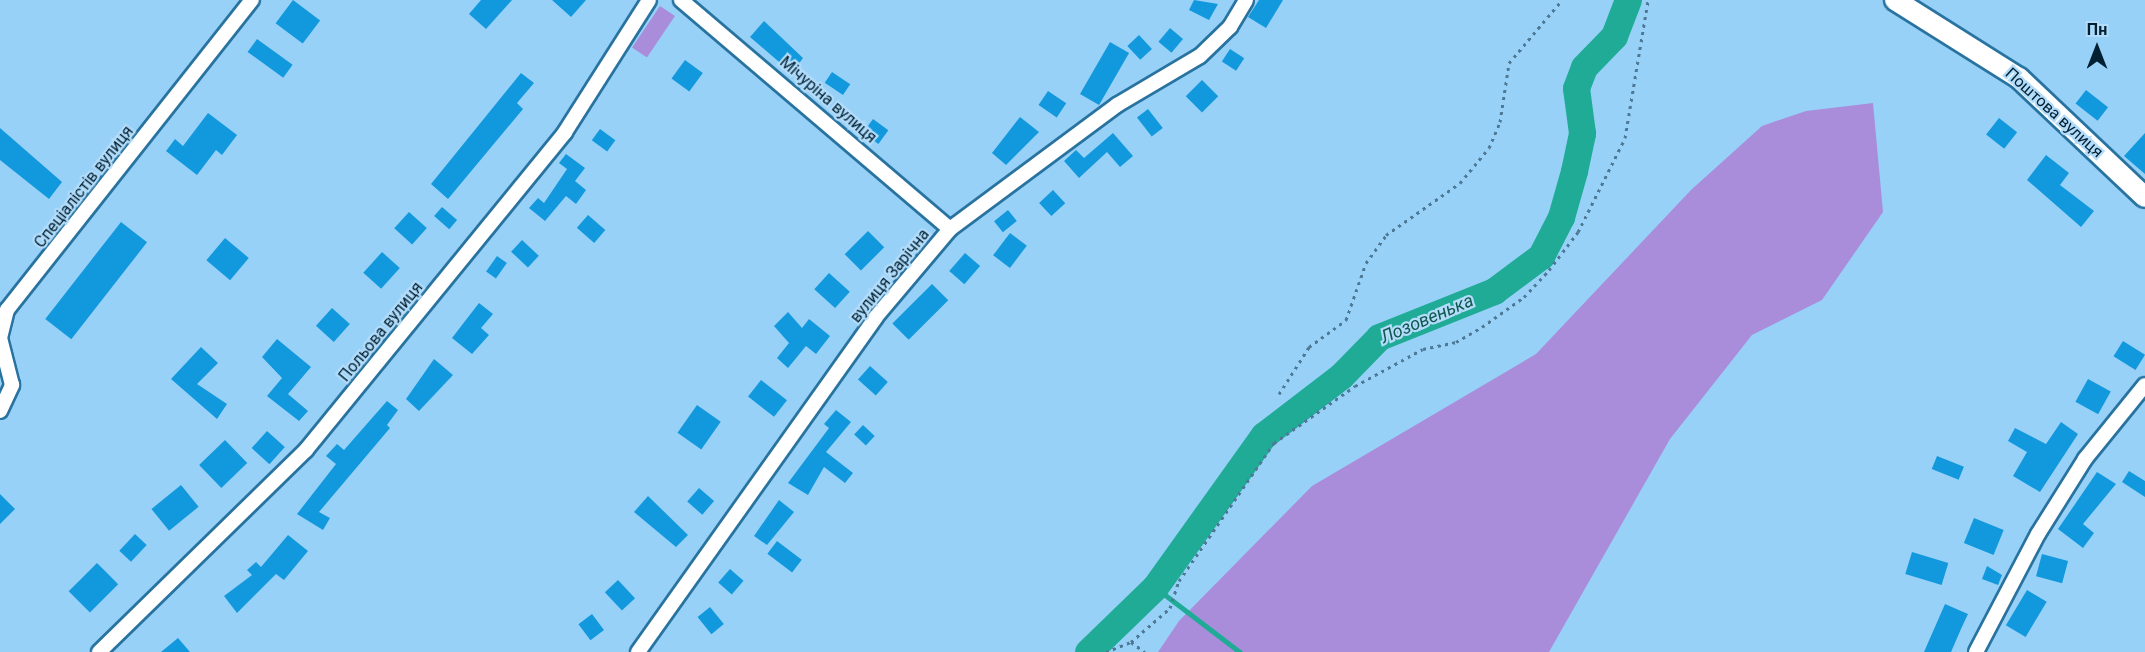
<!DOCTYPE html>
<meta charset="utf-8">
<style>
body{margin:0}
#map{position:relative;width:2145px;height:652px;overflow:hidden;background:#98d1f8;font-family:Roboto,sans-serif}
div>[style]{position:absolute}
[style*='--x']{left:calc(var(--x)*1px);top:calc(var(--y)*1px);width:calc(var(--w)*1px);rotate:calc(var(--a)*1deg)}
.green>*{inset:0;background:#a98ddb;transform-origin:0 0}
.stream>*{height:4.5px;margin:-2.25px;padding:0 2.25px;transform-origin:2.25px;border-radius:2.25px;background:#20ab97}
.river>*{height:27px;margin:-13.5px;padding:0 13.5px;transform-origin:13.5px;border-radius:13.5px;background:#20ab97}
.building>*{inset:0;background:#1299dd;transform-origin:0 0}
.path>*{height:3px;margin-top:-1.5px;transform-origin:0;background:repeating-linear-gradient(90deg,#4d7995 0 3px,transparent 0 7.5px)}
.roads{filter:drop-shadow(2px 0 #2873a0) drop-shadow(-2px 0 #2873a0) drop-shadow(0 2px #2873a0) drop-shadow(0 -2px #2873a0)}
.street>*{height:14px;margin:-7px;padding:0 7px;transform-origin:7px;border-radius:7px;background:#fff}
.secondary>*{height:20px;margin:-10px;padding:0 10px;transform-origin:10px;border-radius:10px;background:#fff}
span{translate:-50% -50%;white-space:nowrap;text-align:center;line-height:1.15;-webkit-text-stroke:4.5px #b2dcfa;paint-order:stroke}
.street-label{font-size:16px;color:#012032}
.water-label{font-size:18px;color:#0f574c;font-style:italic}
.north{position:absolute;left:2067px;top:18px;width:60px;height:60px;-webkit-text-stroke:4px #b2dcfa;paint-order:stroke;rotate:0deg;font-size:16px;font-weight:700;line-height:24px;text-align:center;color:#012032}
.north::after{content:'';display:block;margin:auto;width:21px;height:27px;background:#012032;clip-path:polygon(50% 0,100% 100%,50% 72%,0 100%)}
</style>
<div id="map">
<div class="green">
<i style="left:660px;top:6px;width:18px;height:50px;rotate:34deg"></i>
<i style="clip-path:polygon(1873px 103px,1883px 212px,1822px 300px,1752px 335px,1670px 439px,1549px 652px,1158px 652px,1179px 621px,1312px 486px,1536px 354px,1691px 190px,1762px 126px,1806px 111px)"></i>
</div>
<div class="stream">
<i style="--x:1155;--y:587;--w:107;--a:37.4"></i>
</div>
<div class="river">
<i style="--x:1088;--y:652;--w:93;--a:-44.1"></i>
<i style="--x:1155;--y:587;--w:187;--a:-54.4"></i>
<i style="--x:1264;--y:435;--w:97;--a:-37.5"></i>
<i style="--x:1341;--y:376;--w:54;--a:-45.7"></i>
<i style="--x:1379;--y:337;--w:124;--a:-21.8"></i>
<i style="--x:1494;--y:291;--w:59;--a:-36.7"></i>
<i style="--x:1541;--y:256;--w:44;--a:-62.9"></i>
<i style="--x:1561;--y:217;--w:48;--a:-74.2"></i>
<i style="--x:1574;--y:171;--w:39;--a:-78"></i>
<i style="--x:1582;--y:133;--w:45;--a:-97.6"></i>
<i style="--x:1576;--y:88;--w:22;--a:-69"></i>
<i style="--x:1584;--y:67;--w:43;--a:-45.9"></i>
<i style="--x:1614;--y:36;--w:39;--a:-69"></i>
</div>
<div class="building">
<i style="left:293px;top:0;width:34px;height:29px;rotate:37deg"></i>
<i style="clip-path:polygon(481px 0,512px 0,486px 29px,469px 14px)"></i>
<i style="clip-path:polygon(552px 0,586px 0,571px 17px)"></i>
<i style="clip-path:polygon(1194px 0,1218px 4px,1209px 20px,1189px 10px)"></i>
<i style="clip-path:polygon(1259px 0,1283px 0,1266px 28px,1248px 17px)"></i>
<i style="clip-path:polygon(764px 21px,803px 58px,792px 73px,750px 37px)"></i>
<i style="left:1170px;top:28px;width:17px;height:18px;rotate:40deg"></i>
<i style="left:1139px;top:35px;width:19px;height:16px;rotate:47deg"></i>
<i style="left:257px;top:39px;width:44px;height:16px;rotate:36deg"></i>
<i style="left:1110px;top:42px;width:22px;height:60px;rotate:30deg"></i>
<i style="left:1230px;top:49px;width:17px;height:15px;rotate:33deg"></i>
<i style="left:685px;top:60px;width:22px;height:23px;rotate:36deg"></i>
<i style="left:832px;top:72px;width:22px;height:13px;rotate:34deg"></i>
<i style="clip-path:polygon(521px 73px,534px 83px,517px 103px,523px 109px,448px 199px,431px 184px)"></i>
<i style="left:1202px;top:80px;width:23px;height:23px;rotate:45deg"></i>
<i style="left:2086px;top:90px;width:28px;height:17px;rotate:38deg"></i>
<i style="left:1048px;top:91px;width:22px;height:17px;rotate:34deg"></i>
<i style="left:1148px;top:109px;width:24px;height:14px;rotate:52deg"></i>
<i style="clip-path:polygon(208px 113px,237px 135px,222px 155px,216px 150px,197px 175px,166px 151px,175px 139px,183px 146px)"></i>
<i style="clip-path:polygon(1020px 117px,1039px 132px,1006px 165px,992px 153px)"></i>
<i style="left:1999px;top:118px;width:23px;height:21px;rotate:38deg"></i>
<i style="left:873px;top:119px;width:19px;height:17px;rotate:36deg"></i>
<i style="clip-path:polygon(0 128px,62px 182px,49px 199px,0 160px)"></i>
<i style="left:600px;top:129px;width:19px;height:14px;rotate:36deg"></i>
<i style="clip-path:polygon(1113px 133px,1133px 156px,1120px 167px,1107px 152px,1079px 178px,1064px 161px,1076px 150px,1084px 158px)"></i>
<i style="clip-path:polygon(2145px 133px,2145px 174px,2124px 156px)"></i>
<i style="clip-path:polygon(566px 154px,585px 168px,575px 181px,586px 190px,576px 204px,566px 196px,545px 221px,529px 208px,538px 198px,544px 203px,567px 169px,559px 163px)"></i>
<i style="clip-path:polygon(2046px 155px,2069px 173px,2060px 185px,2094px 211px,2081px 227px,2027px 180px)"></i>
<i style="left:1053px;top:190px;width:18px;height:19px;rotate:47deg"></i>
<i style="left:442px;top:207px;width:20px;height:12px;rotate:41deg"></i>
<i style="left:1008px;top:210px;width:14px;height:18px;rotate:51deg"></i>
<i style="left:409px;top:212px;width:24px;height:22px;rotate:42deg"></i>
<i style="left:588px;top:215px;width:23px;height:17px;rotate:41deg"></i>
<i style="left:121px;top:222px;width:33px;height:123px;rotate:38deg"></i>
<i style="left:868px;top:231px;width:23px;height:33px;rotate:45deg"></i>
<i style="left:1010px;top:233px;width:21px;height:28px;rotate:37deg"></i>
<i style="left:225px;top:238px;width:31px;height:29px;rotate:40deg"></i>
<i style="left:522px;top:240px;width:23px;height:16px;rotate:43deg"></i>
<i style="left:382px;top:252px;width:24px;height:28px;rotate:42deg"></i>
<i style="left:965px;top:253px;width:20px;height:24px;rotate:41deg"></i>
<i style="left:497px;top:256px;width:12px;height:19px;rotate:35deg"></i>
<i style="left:829px;top:273px;width:28px;height:22px;rotate:42deg"></i>
<i style="left:932px;top:284px;width:23px;height:56px;rotate:45deg"></i>
<i style="clip-path:polygon(479px 303px,493px 314px,481px 328px,489px 335px,472px 354px,452px 338px)"></i>
<i style="left:332px;top:308px;width:24px;height:24px;rotate:42deg"></i>
<i style="clip-path:polygon(788px 312px,802px 328px,809px 319px,830px 336px,816px 354px,806px 346px,788px 368px,777px 358px,789px 343px,774px 326px)"></i>
<i style="clip-path:polygon(277px 339px,311px 367px,288px 394px,308px 411px,299px 421px,267px 396px,282px 378px,262px 357px)"></i>
<i style="left:2123px;top:341px;width:26px;height:18px;rotate:32deg"></i>
<i style="clip-path:polygon(201px 347px,218px 363px,197px 384px,227px 404px,217px 419px,171px 379px)"></i>
<i style="clip-path:polygon(434px 359px,453px 375px,419px 411px,406px 399px)"></i>
<i style="left:870px;top:366px;width:24px;height:18px;rotate:42deg"></i>
<i style="left:2088px;top:379px;width:26px;height:26px;rotate:29deg"></i>
<i style="left:761px;top:380px;width:33px;height:21px;rotate:38deg"></i>
<i style="clip-path:polygon(387px 401px,398px 410px,387px 425px,390px 428px,319px 512px,330px 518px,323px 530px,297px 514px,336px 464px,326px 456px,337px 444px,344px 450px)"></i>
<i style="left:697px;top:405px;width:29px;height:34px;rotate:35deg"></i>
<i style="clip-path:polygon(836px 410px,851px 422px,826px 452px,853px 473px,845px 483px,824px 467px,808px 495px,788px 483px,829px 428px,824px 424px)"></i>
<i style="clip-path:polygon(2061px 422px,2078px 434px,2040px 492px,2013px 476px,2027px 452px,2008px 441px,2015px 428px,2046px 444px)"></i>
<i style="left:863px;top:425px;width:16px;height:13px;rotate:43deg"></i>
<i style="left:267px;top:431px;width:24px;height:23px;rotate:42deg"></i>
<i style="left:225px;top:440px;width:32px;height:36px;rotate:46deg"></i>
<i style="left:1937px;top:456px;width:29px;height:14px;rotate:22deg"></i>
<i style="clip-path:polygon(2129px 471px,2145px 481px,2145px 497px,2122px 482px)"></i>
<i style="clip-path:polygon(2097px 472px,2116px 484px,2083px 524px,2094px 533px,2083px 548px,2058px 529px)"></i>
<i style="left:181px;top:485px;width:28px;height:38px;rotate:51deg"></i>
<i style="left:699px;top:488px;width:20px;height:18px;rotate:41deg"></i>
<i style="clip-path:polygon(0 494px,15px 509px,0 524px)"></i>
<i style="clip-path:polygon(648px 496px,688px 535px,676px 547px,634px 512px)"></i>
<i style="clip-path:polygon(779px 500px,794px 512px,767px 545px,754px 536px)"></i>
<i style="left:1974px;top:518px;width:32px;height:27px;rotate:22deg"></i>
<i style="left:135px;top:534px;width:16px;height:23px;rotate:43deg"></i>
<i style="clip-path:polygon(288px 535px,308px 551px,284px 580px,276px 574px,237px 613px,224px 596px,252px 575px,247px 570px,256px 562px,261px 567px)"></i>
<i style="left:777px;top:541px;width:31px;height:16px;rotate:37deg"></i>
<i style="left:1912px;top:552px;width:38px;height:23px;rotate:17deg"></i>
<i style="left:2042px;top:554px;width:27px;height:23px;rotate:15deg"></i>
<i style="left:97px;top:563px;width:30px;height:40px;rotate:45deg"></i>
<i style="clip-path:polygon(1987px 566px,2002px 575px,1998px 585px,1982px 579px)"></i>
<i style="left:730px;top:569px;width:18px;height:18px;rotate:41deg"></i>
<i style="left:618px;top:580px;width:25px;height:18px;rotate:47deg"></i>
<i style="left:2027px;top:590px;width:23px;height:41px;rotate:31deg"></i>
<i style="clip-path:polygon(1945px 604px,1968px 614px,1961px 629px,1951px 652px,1924px 652px)"></i>
<i style="left:710px;top:607px;width:22px;height:16px;rotate:51deg"></i>
<i style="left:592px;top:614px;width:20px;height:17px;rotate:53deg"></i>
<i style="clip-path:polygon(178px 638px,190px 652px,161px 652px)"></i>
</div>
<div class="path">
<i style="--x:1279;--y:394;--w:56;--a:-57.4"></i>
<i style="--x:1309;--y:347;--w:46;--a:-36.1"></i>
<i style="--x:1346;--y:320;--w:60;--a:-70.7"></i>
<i style="--x:1366;--y:263;--w:34;--a:-54"></i>
<i style="--x:1386;--y:235;--w:90;--a:-35.1"></i>
<i style="--x:1460;--y:183;--w:45;--a:-50.4"></i>
<i style="--x:1489;--y:148;--w:28;--a:-67"></i>
<i style="--x:1500;--y:122;--w:60;--a:-81.3"></i>
<i style="--x:1509;--y:63;--w:82;--a:-49.9"></i>
<i style="--x:1131;--y:642;--w:52;--a:-41.1"></i>
<i style="--x:1170;--y:608;--w:28;--a:-72"></i>
<i style="--x:1179;--y:581;--w:168;--a:-55.5"></i>
<i style="--x:1274;--y:443;--w:99;--a:-35.1"></i>
<i style="--x:1355;--y:386;--w:77;--a:-28.6"></i>
<i style="--x:1423;--y:349;--w:34;--a:-12"></i>
<i style="--x:1456;--y:342;--w:30;--a:-30"></i>
<i style="--x:1482;--y:327;--w:52;--a:-35.5"></i>
<i style="--x:1524;--y:297;--w:37;--a:-47"></i>
<i style="--x:1549;--y:270;--w:48;--a:-52.7"></i>
<i style="--x:1578;--y:232;--w:105;--a:-63.4"></i>
<i style="--x:1625;--y:138;--w:140;--a:-80.5"></i>
<i style="--x:1106;--y:652;--w:27;--a:-22"></i>
<i style="--x:1131;--y:642;--w:17;--a:36"></i>
</div>
<div class="roads">
<div class="street">
<i style="--x:681;--y:0;--w:353;--a:40.4"></i>
<i style="--x:0;--y:411;--w:29;--a:-65"></i>
<i style="--x:12;--y:385;--w:49;--a:-104.3"></i>
<i style="--x:0;--y:338;--w:29;--a:-76"></i>
<i style="--x:7;--y:310;--w:395;--a:-51.7"></i>
<i style="--x:99;--y:652;--w:289;--a:-44.3"></i>
<i style="--x:306;--y:450;--w:410;--a:-50.8"></i>
<i style="--x:565;--y:132;--w:156;--a:-57.5"></i>
<i style="--x:638;--y:652;--w:410;--a:-54.6"></i>
<i style="--x:875;--y:318;--w:116;--a:-49.9"></i>
<i style="--x:950;--y:229;--w:208;--a:-36.6"></i>
<i style="--x:1117;--y:105;--w:96;--a:-30.6"></i>
<i style="--x:1200;--y:56;--w:42;--a:-44"></i>
<i style="--x:1230;--y:27;--w:31;--a:-59"></i>
<i style="--x:1976;--y:652;--w:133;--a:-62.3"></i>
<i style="--x:2038;--y:534;--w:89;--a:-57.9"></i>
<i style="--x:2085;--y:459;--w:95;--a:-51"></i>
</div>
<div class="secondary">
<i style="--x:1895;--y:0;--w:146;--a:32.2"></i>
<i style="--x:2019;--y:78;--w:173;--a:43.4"></i>
</div>
</div>
<div class="street-label">
<span style="left:828px;top:100px;rotate:41deg">Мічуріна вулиця</span>
<span style="left:2054px;top:113px;rotate:42deg">Поштова вулиця</span>
<span style="left:84px;top:187px;rotate:-52deg">Спеціалістів вулиця</span>
<span style="left:890px;top:276px;rotate:-51deg">вулиця Зарічна</span>
<span style="left:381px;top:332px;rotate:-51deg">Польова вулиця</span>
</div>
<div class="water-label">
<span style="left:1427px;top:319px;rotate:-23deg">Лозовенька</span>
</div>
<div class="north">Пн</div>
</div>
